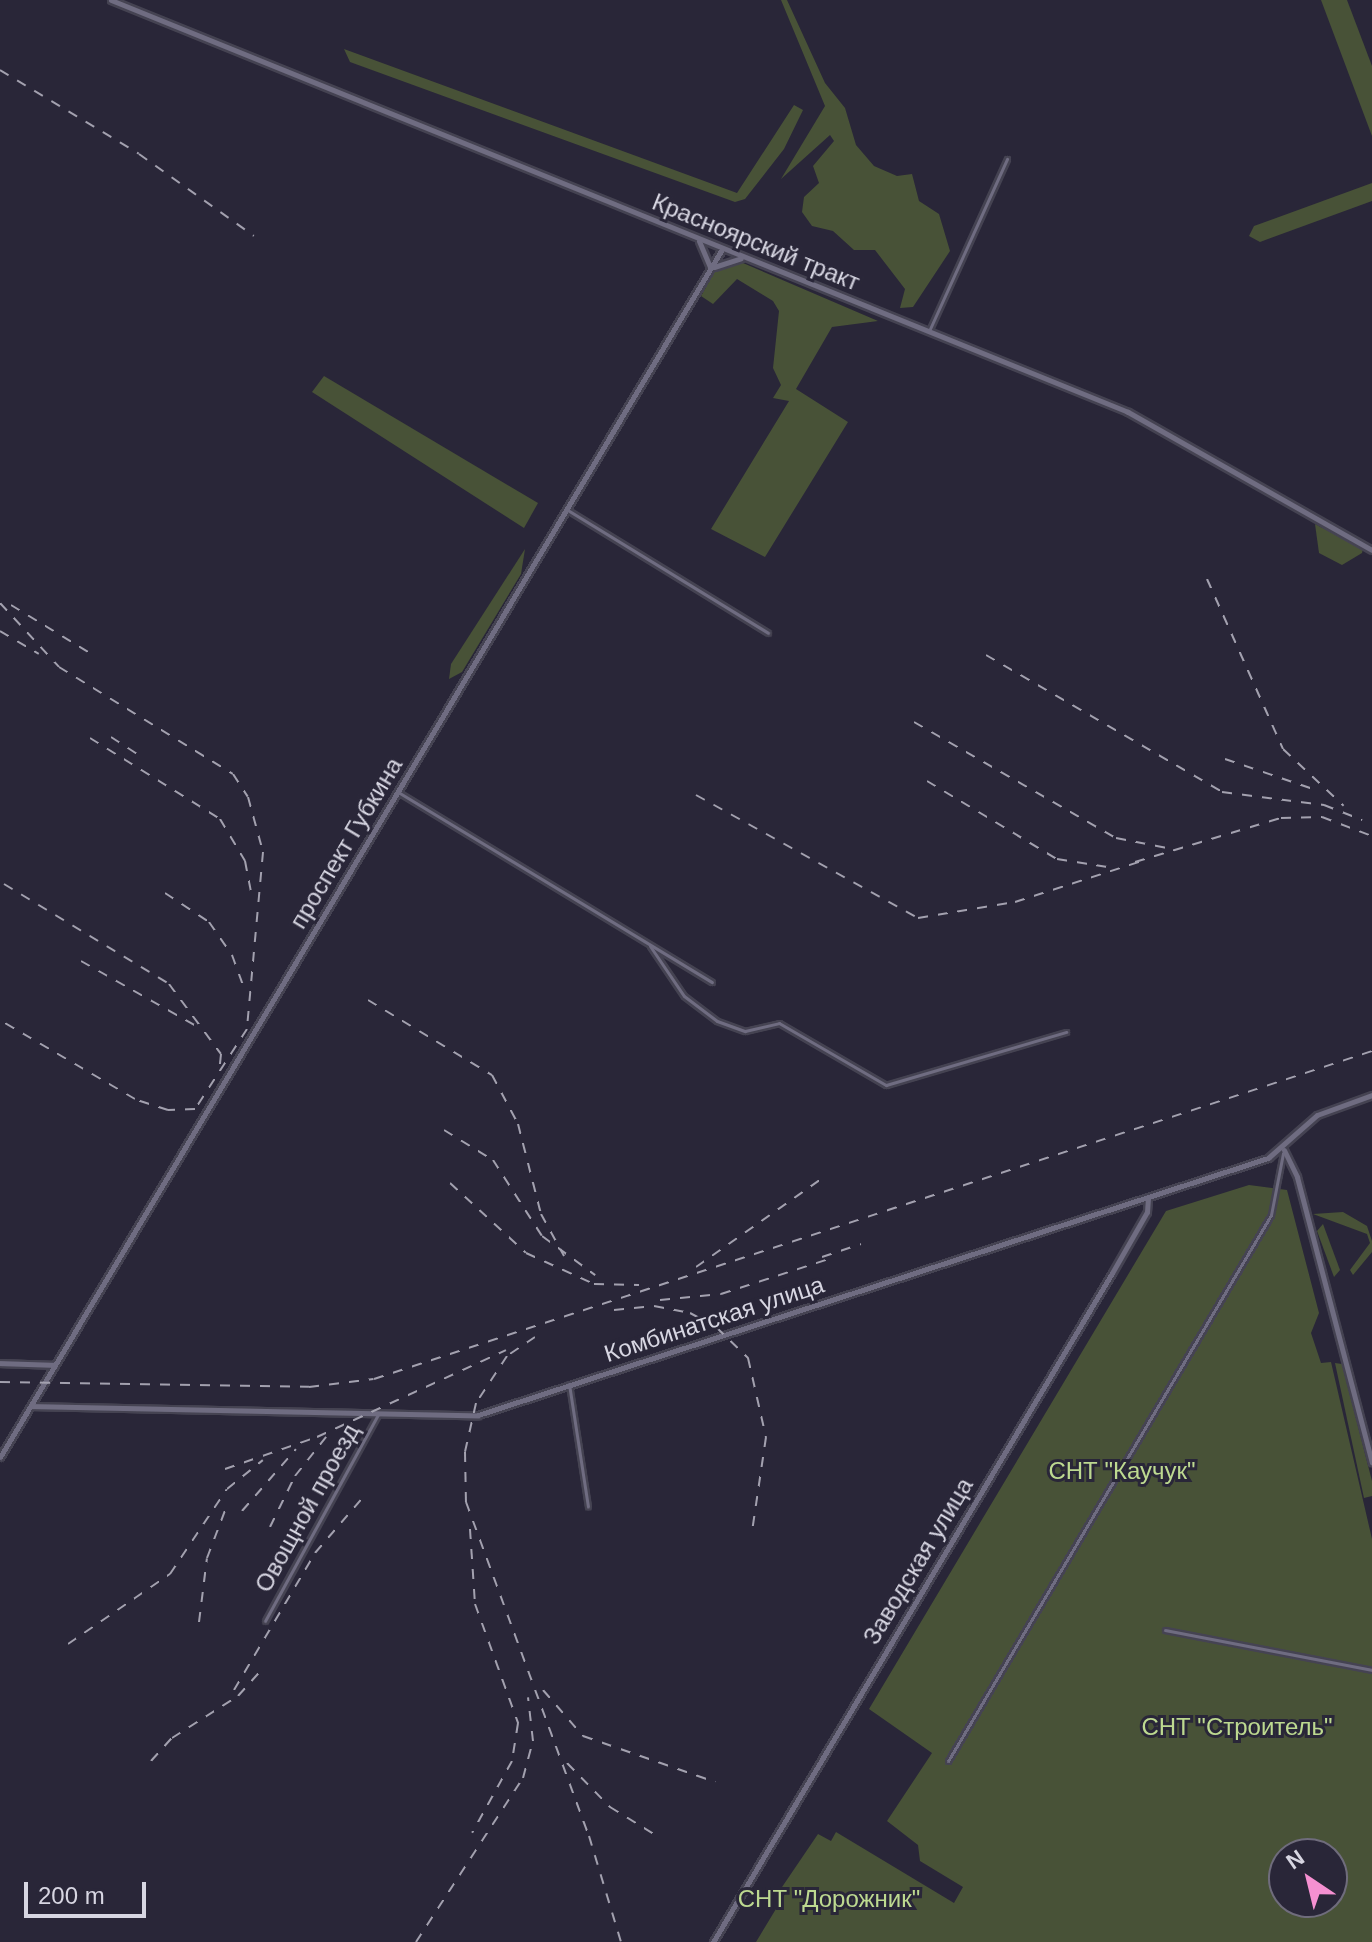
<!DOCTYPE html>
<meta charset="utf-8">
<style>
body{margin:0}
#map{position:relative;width:1372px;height:1942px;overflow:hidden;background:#292638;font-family:Arial,sans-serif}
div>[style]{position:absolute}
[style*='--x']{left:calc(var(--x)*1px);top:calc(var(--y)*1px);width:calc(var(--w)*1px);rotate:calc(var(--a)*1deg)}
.green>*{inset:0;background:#485237}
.roads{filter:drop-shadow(2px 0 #454352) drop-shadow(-2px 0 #454352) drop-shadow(0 2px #454352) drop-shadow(0 -2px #454352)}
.street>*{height:3px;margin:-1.5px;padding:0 1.5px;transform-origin:1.5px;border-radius:1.5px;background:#6f6c81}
.secondary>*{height:5px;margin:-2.5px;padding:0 2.5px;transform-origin:2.5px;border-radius:2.5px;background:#6f6c81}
.rail>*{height:2px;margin-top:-1px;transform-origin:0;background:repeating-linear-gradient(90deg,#a3a1af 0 10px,transparent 0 20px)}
span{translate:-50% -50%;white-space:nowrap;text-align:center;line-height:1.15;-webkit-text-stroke:6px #292638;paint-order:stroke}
.street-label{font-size:24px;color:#d7d6e2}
.park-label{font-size:24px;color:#bdd990}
.north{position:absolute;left:1268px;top:1838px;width:80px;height:80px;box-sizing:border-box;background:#292638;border:2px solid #6f6c7c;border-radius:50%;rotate:325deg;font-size:22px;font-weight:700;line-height:32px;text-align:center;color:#d7d6e2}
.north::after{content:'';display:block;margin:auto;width:28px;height:36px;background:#f590d1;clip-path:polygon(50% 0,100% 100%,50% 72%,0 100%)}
.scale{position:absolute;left:24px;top:1882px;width:122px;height:36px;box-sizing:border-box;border:4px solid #d7d6e2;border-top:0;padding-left:10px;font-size:24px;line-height:28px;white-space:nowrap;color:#d7d6e2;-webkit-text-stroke:6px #292638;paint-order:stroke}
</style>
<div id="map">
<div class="green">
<i style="clip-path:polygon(781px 0,787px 0,825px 83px,845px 108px,856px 145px,874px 166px,897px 176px,912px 174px,919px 201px,939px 214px,950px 251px,913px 307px,900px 308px,905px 289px,875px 250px,854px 250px,833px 231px,812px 226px,802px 212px,804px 197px,819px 183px,813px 166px,834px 141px,830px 135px,781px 179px,825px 106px)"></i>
<i style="clip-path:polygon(1321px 0,1347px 0,1372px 66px,1372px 136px)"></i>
<i style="clip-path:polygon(344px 49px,737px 193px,794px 105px,803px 110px,784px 149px,745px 199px,735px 202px,350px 62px)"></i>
<i style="clip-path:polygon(1372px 183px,1372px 201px,1260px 242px,1249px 236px,1254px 226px)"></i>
<i style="clip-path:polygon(736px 260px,878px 321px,832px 327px,796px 389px,848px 422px,765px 557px,711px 529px,789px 401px,773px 398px,781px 385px,773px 368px,779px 311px,773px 301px,737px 279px,713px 304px,701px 296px,719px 264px)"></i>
<i style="clip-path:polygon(324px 376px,538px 503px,524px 528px,312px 392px)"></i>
<i style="clip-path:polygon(1315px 524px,1363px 549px,1362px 553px,1342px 565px,1319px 553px)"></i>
<i style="clip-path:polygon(525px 549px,521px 574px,462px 672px,449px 679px,451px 664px)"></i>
<i style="clip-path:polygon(evenodd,1249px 1185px,1287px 1190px,1319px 1313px,1311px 1333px,1321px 1363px,1331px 1362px,1372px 1539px,1372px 1942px,756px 1942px,785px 1894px,780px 1890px,818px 1834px,831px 1841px,836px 1832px,954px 1903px,963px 1887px,920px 1861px,918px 1845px,887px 1821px,932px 1753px,869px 1709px,1166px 1211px,1249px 1185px,1284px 1854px,1332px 1854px,1332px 1902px,1284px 1902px,1284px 1854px)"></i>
<i style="clip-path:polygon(1343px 1212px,1367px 1226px,1372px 1241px,1372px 1252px,1353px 1275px,1350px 1270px,1370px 1243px,1367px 1234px,1313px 1214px)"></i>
<i style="clip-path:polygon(1323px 1224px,1340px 1270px,1334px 1277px,1317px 1231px)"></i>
<i style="clip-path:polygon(1335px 1363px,1342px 1364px,1372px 1481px,1372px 1496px,1364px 1498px)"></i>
</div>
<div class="roads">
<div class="street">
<i style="--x:929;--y:331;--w:189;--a:-65.6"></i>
<i style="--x:566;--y:509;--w:237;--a:31.5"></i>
<i style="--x:398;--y:792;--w:367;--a:31.2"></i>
<i style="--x:650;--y:946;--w:60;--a:55.8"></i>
<i style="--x:684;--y:996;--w:41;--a:37.1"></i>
<i style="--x:717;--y:1021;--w:30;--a:20"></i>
<i style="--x:745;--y:1031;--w:35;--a:-13"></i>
<i style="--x:779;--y:1023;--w:124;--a:30.1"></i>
<i style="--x:886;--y:1085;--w:188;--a:-16.4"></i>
<i style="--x:569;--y:1384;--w:124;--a:81.2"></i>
<i style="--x:265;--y:1621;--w:237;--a:-61.3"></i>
<i style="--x:1165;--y:1630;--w:211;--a:10.9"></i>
<i style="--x:948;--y:1761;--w:634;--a:-59.39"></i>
<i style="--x:1271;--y:1215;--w:63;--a:-79"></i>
</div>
<div class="secondary">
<i style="--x:111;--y:0;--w:1097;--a:22.05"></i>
<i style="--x:1128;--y:412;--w:280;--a:29.5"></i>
<i style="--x:699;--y:241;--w:28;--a:67"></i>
<i style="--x:714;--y:267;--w:28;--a:-18"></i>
<i style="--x:1284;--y:1150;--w:30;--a:64"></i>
<i style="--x:1297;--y:1177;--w:295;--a:75.3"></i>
<i style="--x:0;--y:1363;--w:55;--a:2.1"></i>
<i style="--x:31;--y:1406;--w:447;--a:1.2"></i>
<i style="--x:478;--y:1415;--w:831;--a:-18.02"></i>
<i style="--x:1268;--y:1158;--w:65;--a:-41.3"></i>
<i style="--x:1317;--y:1115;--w:59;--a:-20"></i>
<i style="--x:0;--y:1457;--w:1407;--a:-59.13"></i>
<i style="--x:713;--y:1942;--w:779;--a:-59.19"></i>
<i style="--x:1112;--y:1273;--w:70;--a:-60.2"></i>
<i style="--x:1147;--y:1212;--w:15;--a:-86"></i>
</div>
</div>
<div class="rail">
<i style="--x:0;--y:70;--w:162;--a:31.1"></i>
<i style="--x:139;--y:154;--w:141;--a:35.5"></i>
<i style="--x:1207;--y:579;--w:186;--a:65.9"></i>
<i style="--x:1283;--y:749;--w:83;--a:43.1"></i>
<i style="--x:0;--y:603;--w:87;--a:47.3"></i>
<i style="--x:59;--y:667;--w:204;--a:31.6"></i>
<i style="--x:233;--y:774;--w:27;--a:57"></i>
<i style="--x:248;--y:797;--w:57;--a:74.7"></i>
<i style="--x:263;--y:852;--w:178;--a:95.2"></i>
<i style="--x:247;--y:1029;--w:95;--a:123"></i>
<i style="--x:195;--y:1109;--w:27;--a:178"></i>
<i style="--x:168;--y:1110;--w:35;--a:-162"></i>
<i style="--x:135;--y:1099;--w:156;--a:-149.7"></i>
<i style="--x:11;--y:605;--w:92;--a:31.3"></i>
<i style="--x:0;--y:631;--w:45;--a:30.5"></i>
<i style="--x:986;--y:655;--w:273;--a:30.1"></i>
<i style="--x:1222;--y:792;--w:103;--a:7.3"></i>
<i style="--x:1324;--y:805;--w:41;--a:21.5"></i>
<i style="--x:914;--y:722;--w:233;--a:29.9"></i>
<i style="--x:1116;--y:838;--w:52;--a:11.1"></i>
<i style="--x:111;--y:737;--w:33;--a:33"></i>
<i style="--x:90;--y:738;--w:153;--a:31.9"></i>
<i style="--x:220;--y:819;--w:49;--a:59.2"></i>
<i style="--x:245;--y:861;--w:37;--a:79"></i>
<i style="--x:1225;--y:759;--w:93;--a:18.8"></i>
<i style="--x:927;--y:781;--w:152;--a:31"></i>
<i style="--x:1057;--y:859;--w:51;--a:9.1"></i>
<i style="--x:696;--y:795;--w:254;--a:29"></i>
<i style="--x:918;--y:918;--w:98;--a:-9.4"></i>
<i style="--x:1015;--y:902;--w:137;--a:-17.9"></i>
<i style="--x:1135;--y:862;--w:152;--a:-16.8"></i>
<i style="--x:1281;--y:818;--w:41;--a:-1.4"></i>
<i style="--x:1322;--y:817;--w:53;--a:20.8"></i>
<i style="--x:4;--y:884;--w:193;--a:31.2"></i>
<i style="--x:169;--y:984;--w:87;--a:53.4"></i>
<i style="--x:221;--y:1054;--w:19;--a:96"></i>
<i style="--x:165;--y:893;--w:53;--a:33.4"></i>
<i style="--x:209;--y:922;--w:40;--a:55.1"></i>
<i style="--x:232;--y:955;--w:35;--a:70"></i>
<i style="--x:81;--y:961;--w:134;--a:29.4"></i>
<i style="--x:368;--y:1000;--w:145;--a:31.2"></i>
<i style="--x:492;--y:1075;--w:55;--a:62"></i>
<i style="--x:518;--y:1124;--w:93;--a:75.7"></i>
<i style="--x:541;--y:1214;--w:48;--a:61.3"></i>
<i style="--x:444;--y:1130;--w:57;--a:31.5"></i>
<i style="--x:493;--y:1160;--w:90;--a:57.2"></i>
<i style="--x:542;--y:1236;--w:66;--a:36.3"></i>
<i style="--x:450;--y:1183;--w:103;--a:42.6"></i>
<i style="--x:526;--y:1253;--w:75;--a:24.5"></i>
<i style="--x:594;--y:1284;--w:45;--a:1.3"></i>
<i style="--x:822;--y:1257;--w:41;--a:-18.4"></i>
<i style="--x:696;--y:1267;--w:151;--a:-35.1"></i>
<i style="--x:660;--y:1300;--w:61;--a:-5.6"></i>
<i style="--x:721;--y:1294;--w:117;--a:-18"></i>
<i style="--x:614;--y:1310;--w:40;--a:-5.7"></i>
<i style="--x:654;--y:1306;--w:37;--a:11"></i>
<i style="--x:690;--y:1313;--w:30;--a:28"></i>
<i style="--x:716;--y:1327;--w:45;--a:44.1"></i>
<i style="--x:748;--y:1358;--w:81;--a:77.2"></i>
<i style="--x:766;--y:1437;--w:96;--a:98.4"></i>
<i style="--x:535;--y:1337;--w:34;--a:146"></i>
<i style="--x:507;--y:1356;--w:56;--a:123.4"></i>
<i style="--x:476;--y:1403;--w:50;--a:102.7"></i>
<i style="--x:465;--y:1452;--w:50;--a:88.9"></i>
<i style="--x:466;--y:1502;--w:356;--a:69.8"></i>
<i style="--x:589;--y:1836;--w:111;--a:73.2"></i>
<i style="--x:0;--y:1382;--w:309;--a:0.9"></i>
<i style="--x:309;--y:1387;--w:65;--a:-7"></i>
<i style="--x:374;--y:1379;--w:1051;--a:-18.19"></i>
<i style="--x:225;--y:1469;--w:97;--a:-19.2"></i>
<i style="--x:317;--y:1437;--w:208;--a:-24.7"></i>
<i style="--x:242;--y:1511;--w:82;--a:-48.9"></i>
<i style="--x:270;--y:1527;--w:57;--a:-63.9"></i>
<i style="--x:295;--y:1476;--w:50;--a:-51.5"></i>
<i style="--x:470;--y:1529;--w:75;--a:86.2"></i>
<i style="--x:475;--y:1604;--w:127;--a:70.1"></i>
<i style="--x:518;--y:1723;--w:38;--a:99"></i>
<i style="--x:512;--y:1761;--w:82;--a:119.1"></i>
<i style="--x:199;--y:1622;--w:64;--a:-82.9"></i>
<i style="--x:207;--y:1558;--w:53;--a:-69.2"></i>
<i style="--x:68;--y:1644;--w:124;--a:-34.5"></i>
<i style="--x:170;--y:1574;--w:102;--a:-56.2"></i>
<i style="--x:227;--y:1489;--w:46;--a:-38.9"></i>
<i style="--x:234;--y:1690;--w:159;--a:-59.4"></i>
<i style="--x:315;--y:1553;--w:77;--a:-49.2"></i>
<i style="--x:543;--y:1690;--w:61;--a:49"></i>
<i style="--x:583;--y:1736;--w:140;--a:19.2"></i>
<i style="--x:151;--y:1761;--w:31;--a:-48"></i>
<i style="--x:172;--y:1738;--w:78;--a:-32.5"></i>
<i style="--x:238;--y:1696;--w:38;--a:-48"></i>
<i style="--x:567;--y:1763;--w:62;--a:45.7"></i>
<i style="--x:610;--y:1807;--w:55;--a:31.7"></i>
<i style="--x:416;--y:1942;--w:196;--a:-56.9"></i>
<i style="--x:523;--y:1778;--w:38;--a:-75"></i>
<i style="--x:533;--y:1741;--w:44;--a:-96.5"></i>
</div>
<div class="street-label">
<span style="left:756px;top:242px;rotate:22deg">Красноярский тракт</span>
<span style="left:346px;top:843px;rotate:-59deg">проспект Губкина</span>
<span style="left:714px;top:1319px;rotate:-18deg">Комбинатская улица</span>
<span style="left:307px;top:1508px;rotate:-61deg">Овощной проезд</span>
<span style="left:918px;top:1561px;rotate:-59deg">Заводская улица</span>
</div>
<div class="park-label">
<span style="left:1122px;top:1471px">СНТ "Каучук"</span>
<span style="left:1237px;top:1727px">СНТ "Строитель"</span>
<span style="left:829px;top:1899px">СНТ "Дорожник"</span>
</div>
<div class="north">N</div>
<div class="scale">200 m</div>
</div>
